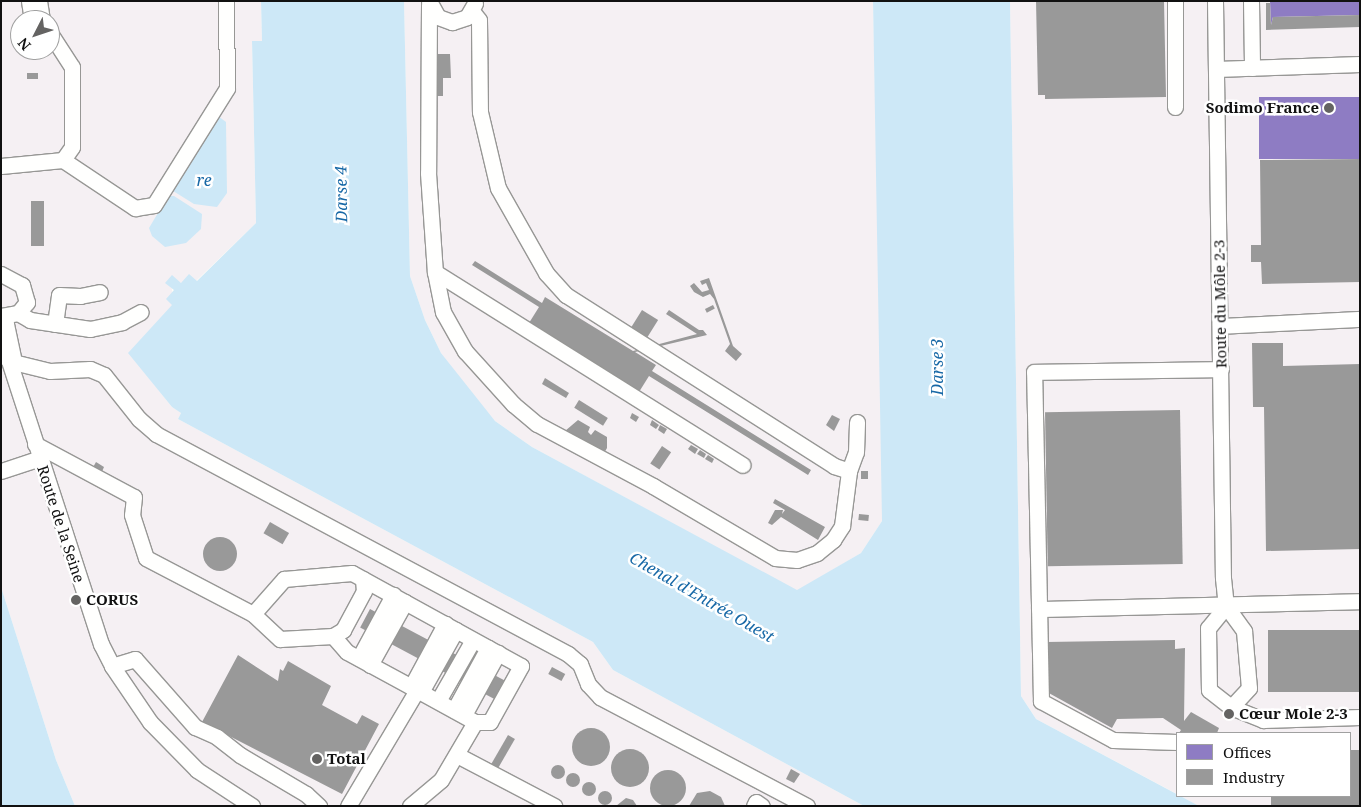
<!DOCTYPE html>
<meta charset="utf-8">
<style>
body{margin:0}
#map{position:relative;width:1361px;height:807px;overflow:hidden;background:#fdfcf7;font-family:"Noto Serif",serif}
div>[style]{position:absolute}
[style*='--x']{left:calc(var(--x)*1px);top:calc(var(--y)*1px);width:calc(var(--w)*1px);rotate:calc(var(--a)*1deg)}
.industrial>*{inset:0;background:#f5f0f3}
.water>*{inset:0;background:#cde8f7}
.offices>*{inset:0;background:#8e7cc3;transform-origin:0 0}
.industry>*{inset:0;background:#999;transform-origin:0 0}
.round{border-radius:50%}
.roads{filter:drop-shadow(1px 0 #979795) drop-shadow(-1px 0 #979795) drop-shadow(0 1px #979795) drop-shadow(0 -1px #979795)}
.minor>*{height:15px;margin:-7.5px;padding:0 7.5px;transform-origin:7.5px;border-radius:7.5px;background:#fffffe}
.dots>*{width:14px;height:14px;translate:-50% -50%;box-sizing:border-box;border:2px solid #fff;border-radius:50%}
span{translate:-50% -50%;white-space:nowrap;text-align:center;line-height:1.15;-webkit-text-stroke:5px #fff;paint-order:stroke}
.poi-label{font-size:15px;color:#111;font-weight:700}
.right{translate:-100% -50%;text-align:right}
.left{translate:0 -50%;text-align:left}
.street-label{font-size:15px;color:#111}
.water-label{font-size:16px;color:#1768a6;font-style:italic}
.frame{position:absolute;inset:0;border:2px solid #111;pointer-events:none}
.legend{position:absolute;left:1176px;top:732px;width:175px;height:65px;box-sizing:border-box;background:#fff;border:1px solid #a0a0a0;margin:0;padding:6px 9px;list-style:none;font-size:15px;color:#111}
.legend li{display:flex;align-items:center;gap:10px;height:25px}
.legend b{width:25px;border:1px solid #a0a0a0}
.north{position:absolute;left:10px;top:10px;width:50px;height:50px;box-sizing:border-box;background:#fff;border:1px solid #a0a0a0;border-radius:50%;rotate:229deg;font-size:14px;font-weight:700;line-height:20px;text-align:center;color:#111}
.north::after{content:'';display:block;margin:auto;width:18px;height:22px;background:#646362;clip-path:polygon(50% 0,100% 100%,50% 72%,0 100%)}
</style>
<div id="map">
<div class="industrial">
<i style="clip-path:polygon(evenodd,1px 1px,261px 1px,262px 41px,252px 42px,256px 223px,196px 281px,181px 283px,171px 276px,173px 305px,129px 353px,172px 407px,181px 413px,178px 419px,593px 642px,613px 670px,864px 806px,75px 806px,56px 760px,1px 587px,1px 1px,20px 20px,50px 20px,50px 50px,20px 50px,20px 20px)"></i>
<i style="clip-path:polygon(404px 1px,873px 1px,884px 507px,882px 521px,861px 553px,797px 591px,532px 447px,495px 421px,472px 395px,441px 353px,425px 320px,410px 276px)"></i>
<i style="clip-path:polygon(1010px 1px,1360px 1px,1360px 806px,1199px 806px,1180px 796px,1350px 796px,1350px 733px,1177px 733px,1177px 794px,1036px 719px,1021px 696px)"></i>
</div>
<div class="water">
<i style="clip-path:polygon(261px 1px,404px 1px,410px 276px,425px 320px,441px 353px,495px 421px,532px 447px,797px 590px,861px 553px,882px 521px,873px 1px,1010px 1px,1021px 696px,1036px 719px,1199px 806px,864px 806px,613px 670px,593px 642px,178px 419px,181px 413px,172px 407px,128px 353px,172px 305px,166px 299px,174px 290px,165px 283px,172px 275px,181px 283px,189px 274px,197px 281px,256px 223px,252px 41px,262px 41px)"></i>
<i style="clip-path:polygon(218px 116px,226px 122px,227px 193px,217px 207px,209px 206px,194px 204px,170px 189px)"></i>
<i style="clip-path:polygon(168px 196px,174px 196px,202px 214px,201px 229px,186px 243px,165px 247px,152px 236px,149px 228px)"></i>
<i style="clip-path:polygon(1px 587px,56px 760px,75px 806px,1px 806px)"></i>
</div>
<div class="offices">
<i style="clip-path:polygon(1270px 1px,1360px 1px,1360px 15px,1273px 17px,1271px 25px)"></i>
<i style="left:1360px;top:97px;width:62px;height:101px;rotate:90deg"></i>
</div>
<div class="industry">
<i style="clip-path:polygon(1036px 1px,1164px 1px,1166px 97px,1045px 99px,1045px 95px,1038px 95px)"></i>
<i style="clip-path:polygon(1266px 3px,1270px 3px,1271px 25px,1273px 17px,1360px 15px,1360px 27px,1266px 30px)"></i>
<i style="clip-path:polygon(435px 54px,450px 54px,451px 78px,443px 78px,443px 96px,432px 96px)"></i>
<i style="left:27px;top:73px;width:11px;height:6px"></i>
<i style="clip-path:polygon(1360px 159px,1360px 282px,1262px 284px,1261px 262px,1251px 262px,1251px 245px,1261px 245px,1260px 160px)"></i>
<i style="left:31px;top:201px;width:13px;height:45px"></i>
<i style="clip-path:polygon(475px 261px,542px 303px,545px 297px,633px 351px,697px 334px,666px 314px,669px 310px,699px 330px,703px 330px,707px 335px,635px 352px,656px 365px,652px 371px,811px 470px,808px 475px,649px 376px,639px 392px,529px 323px,539px 307px,472px 265px)"></i>
<i style="clip-path:polygon(709px 278px,733px 346px,742px 354px,736px 361px,725px 351px,730px 344px,714px 299px,710px 294px,703px 297px,694px 292px,690px 286px,694px 283px,702px 292px,709px 290px,706px 283px,702px 285px,700px 281px)"></i>
<i style="left:713px;top:305px;width:4px;height:9px;rotate:63deg"></i>
<i style="left:642px;top:310px;width:19px;height:23px;rotate:32deg"></i>
<i style="clip-path:polygon(1252px 343px,1283px 343px,1283px 366px,1360px 364px,1360px 549px,1266px 551px,1264px 407px,1253px 407px)"></i>
<i style="clip-path:polygon(545px 378px,569px 393px,566px 398px,542px 384px)"></i>
<i style="left:579px;top:400px;width:34px;height:9px;rotate:32deg"></i>
<i style="left:1180px;top:410px;width:154px;height:135px;rotate:89deg"></i>
<i style="clip-path:polygon(632px 413px,639px 417px,636px 422px,630px 418px)"></i>
<i style="clip-path:polygon(832px 415px,840px 419px,834px 431px,826px 425px)"></i>
<i style="clip-path:polygon(578px 420px,590px 427px,588px 432px,591px 435px,595px 430px,607px 437px,607px 448px,603px 455px,565px 431px)"></i>
<i style="clip-path:polygon(652px 420px,659px 425px,656px 429px,650px 425px)"></i>
<i style="clip-path:polygon(660px 425px,667px 429px,664px 434px,658px 430px)"></i>
<i style="clip-path:polygon(691px 445px,698px 449px,695px 454px,688px 449px)"></i>
<i style="left:662px;top:446px;width:11px;height:21px;rotate:34deg"></i>
<i style="clip-path:polygon(700px 450px,706px 454px,704px 458px,697px 454px)"></i>
<i style="clip-path:polygon(708px 455px,714px 459px,712px 463px,705px 459px)"></i>
<i style="clip-path:polygon(96px 462px,104px 467px,101px 474px,92px 469px)"></i>
<i style="left:861px;top:471px;width:7px;height:8px"></i>
<i style="clip-path:polygon(775px 499px,825px 527px,818px 540px,781px 517px,772px 525px,768px 523px,775px 510px,783px 510px,782px 514px,785px 510px,773px 503px)"></i>
<i style="left:859px;top:514px;width:10px;height:6px;rotate:6deg"></i>
<i style="left:270px;top:522px;width:22px;height:13px;rotate:30deg"></i>
<i class="round" style="left:203px;top:537px;width:34px;height:34px"></i>
<i style="left:370px;top:609px;width:152px;height:21px;rotate:28deg"></i>
<i style="left:1360px;top:630px;width:62px;height:92px;rotate:90deg"></i>
<i style="clip-path:polygon(1175px 640px,1175px 649px,1185px 648px,1184px 721px,1191px 712px,1219px 728px,1217px 733px,1179px 733px,1181px 730px,1163px 718px,1117px 719px,1112px 728px,1047px 692px,1046px 642px)"></i>
<i style="clip-path:polygon(238px 655px,278px 681px,280px 669px,283px 671px,288px 661px,331px 686px,322px 705px,357px 724px,362px 715px,379px 724px,342px 794px,202px 722px)"></i>
<i style="left:552px;top:667px;width:15px;height:8px;rotate:28deg"></i>
<i class="round" style="left:572px;top:728px;width:38px;height:38px"></i>
<i style="left:508px;top:735px;width:8px;height:34px;rotate:30deg"></i>
<i class="round" style="left:611px;top:749px;width:38px;height:38px"></i>
<i style="clip-path:polygon(1350px 750px,1360px 750px,1360px 806px,1271px 806px,1271px 796px,1350px 796px)"></i>
<i class="round" style="left:551px;top:765px;width:14px;height:14px"></i>
<i style="clip-path:polygon(791px 769px,800px 774px,794px 783px,786px 779px)"></i>
<i class="round" style="left:650px;top:770px;width:36px;height:36px"></i>
<i class="round" style="left:566px;top:773px;width:14px;height:14px"></i>
<i class="round" style="left:582px;top:782px;width:14px;height:14px"></i>
<i class="round" style="left:598px;top:791px;width:14px;height:14px"></i>
<i style="clip-path:polygon(710px 791px,721px 797px,725px 806px,689px 806px,697px 793px)"></i>
<i style="clip-path:polygon(626px 798px,633px 800px,637px 806px,616px 806px)"></i>
</div>
<div class="roads">
<div class="minor">
<i style="--x:29;--y:1;--w:19;--a:81"></i>
<i style="--x:39;--y:1;--w:19;--a:81"></i>
<i style="--x:429;--y:1;--w:18;--a:61"></i>
<i style="--x:438;--y:17;--w:15;--a:20"></i>
<i style="--x:452;--y:22;--w:16;--a:-18"></i>
<i style="--x:467;--y:17;--w:16;--a:-60"></i>
<i style="--x:1215;--y:1;--w:577;--a:89.21"></i>
<i style="--x:1223;--y:578;--w:28;--a:84"></i>
<i style="--x:1226;--y:606;--w:31;--a:54"></i>
<i style="--x:1244;--y:631;--w:57;--a:85"></i>
<i style="--x:1249;--y:688;--w:26;--a:133"></i>
<i style="--x:1251;--y:1;--w:67;--a:89.1"></i>
<i style="--x:429;--y:5;--w:168;--a:90.3"></i>
<i style="--x:428;--y:173;--w:99;--a:86"></i>
<i style="--x:435;--y:272;--w:363;--a:32.1"></i>
<i style="--x:472;--y:11;--w:11;--a:52"></i>
<i style="--x:479;--y:20;--w:92;--a:89.4"></i>
<i style="--x:480;--y:112;--w:78;--a:76.7"></i>
<i style="--x:498;--y:188;--w:98;--a:60.5"></i>
<i style="--x:546;--y:273;--w:30;--a:48"></i>
<i style="--x:566;--y:295;--w:318;--a:32.5"></i>
<i style="--x:834;--y:466;--w:16;--a:18"></i>
<i style="--x:849;--y:471;--w:20;--a:-70"></i>
<i style="--x:856;--y:452;--w:30;--a:-88"></i>
<i style="--x:50;--y:33;--w:40;--a:57.1"></i>
<i style="--x:72;--y:67;--w:80;--a:90"></i>
<i style="--x:72;--y:147;--w:16;--a:125"></i>
<i style="--x:63;--y:160;--w:87;--a:33.7"></i>
<i style="--x:135;--y:208;--w:19;--a:-9"></i>
<i style="--x:154;--y:205;--w:138;--a:-58"></i>
<i style="--x:227;--y:88;--w:87;--a:-90.7"></i>
<i style="--x:1216;--y:69;--w:144;--a:-2"></i>
<i style="--x:1175;--y:107;--w:106;--a:-90"></i>
<i style="--x:1;--y:166;--w:62;--a:-5.5"></i>
<i style="--x:435;--y:272;--w:41;--a:78.7"></i>
<i style="--x:443;--y:312;--w:45;--a:60.6"></i>
<i style="--x:465;--y:351;--w:72;--a:47.8"></i>
<i style="--x:513;--y:404;--w:31;--a:40"></i>
<i style="--x:537;--y:424;--w:132;--a:28.1"></i>
<i style="--x:653;--y:486;--w:142;--a:30.5"></i>
<i style="--x:775;--y:558;--w:22;--a:5"></i>
<i style="--x:797;--y:560;--w:21;--a:-19"></i>
<i style="--x:817;--y:553;--w:21;--a:-39"></i>
<i style="--x:833;--y:540;--w:17;--a:-57"></i>
<i style="--x:842;--y:526;--w:55;--a:-82.7"></i>
<i style="--x:1;--y:274;--w:24;--a:28"></i>
<i style="--x:22;--y:285;--w:18;--a:74"></i>
<i style="--x:27;--y:302;--w:14;--a:129"></i>
<i style="--x:18;--y:313;--w:17;--a:170"></i>
<i style="--x:18;--y:313;--w:14;--a:30"></i>
<i style="--x:30;--y:320;--w:61;--a:8.5"></i>
<i style="--x:90;--y:329;--w:33;--a:-12"></i>
<i style="--x:122;--y:322;--w:21;--a:-28"></i>
<i style="--x:1;--y:318;--w:8;--a:50"></i>
<i style="--x:6;--y:324;--w:34;--a:78"></i>
<i style="--x:55;--y:324;--w:29;--a:-82"></i>
<i style="--x:59;--y:295;--w:21;--a:3"></i>
<i style="--x:80;--y:296;--w:20;--a:-11"></i>
<i style="--x:1220;--y:326;--w:140;--a:-2.9"></i>
<i style="--x:1;--y:346;--w:17;--a:62"></i>
<i style="--x:9;--y:361;--w:298;--a:72"></i>
<i style="--x:101;--y:644;--w:25;--a:63"></i>
<i style="--x:112;--y:666;--w:68;--a:55.8"></i>
<i style="--x:150;--y:722;--w:67;--a:45.6"></i>
<i style="--x:197;--y:770;--w:66;--a:33.2"></i>
<i style="--x:9;--y:361;--w:42;--a:13.7"></i>
<i style="--x:50;--y:371;--w:40;--a:-2.9"></i>
<i style="--x:90;--y:369;--w:15;--a:23"></i>
<i style="--x:104;--y:375;--w:56;--a:51.5"></i>
<i style="--x:139;--y:419;--w:23;--a:41"></i>
<i style="--x:156;--y:434;--w:467;--a:28.1"></i>
<i style="--x:568;--y:654;--w:16;--a:40"></i>
<i style="--x:580;--y:664;--w:22;--a:68"></i>
<i style="--x:588;--y:684;--w:18;--a:47"></i>
<i style="--x:600;--y:697;--w:234;--a:27.8"></i>
<i style="--x:35;--y:444;--w:112;--a:28.2"></i>
<i style="--x:134;--y:497;--w:18;--a:96"></i>
<i style="--x:132;--y:515;--w:45;--a:72"></i>
<i style="--x:146;--y:558;--w:121;--a:27.6"></i>
<i style="--x:253;--y:614;--w:37;--a:43"></i>
<i style="--x:280;--y:639;--w:53;--a:-3.2"></i>
<i style="--x:333;--y:636;--w:21;--a:49"></i>
<i style="--x:347;--y:652;--w:80;--a:28.5"></i>
<i style="--x:417;--y:690;--w:135;--a:120.7"></i>
<i style="--x:1;--y:471;--w:41;--a:-18.4"></i>
<i style="--x:1226;--y:606;--w:28;--a:129"></i>
<i style="--x:1208;--y:628;--w:62;--a:89.1"></i>
<i style="--x:1209;--y:690;--w:28;--a:38"></i>
<i style="--x:1231;--y:707;--w:35;--a:22"></i>
<i style="--x:1263;--y:720;--w:97;--a:-1.8"></i>
<i style="--x:1039;--y:609;--w:321;--a:-1.4"></i>
<i style="--x:253;--y:614;--w:47;--a:-48.5"></i>
<i style="--x:284;--y:579;--w:68;--a:-5"></i>
<i style="--x:352;--y:573;--w:193;--a:28.8"></i>
<i style="--x:521;--y:666;--w:64;--a:119"></i>
<i style="--x:490;--y:722;--w:15;--a:180"></i>
<i style="--x:333;--y:636;--w:12;--a:-31"></i>
<i style="--x:343;--y:630;--w:44;--a:-61.7"></i>
<i style="--x:364;--y:591;--w:12;--a:-95"></i>
<i style="--x:359;--y:658;--w:72;--a:-61.6"></i>
<i style="--x:370;--y:665;--w:72;--a:-60.9"></i>
<i style="--x:112;--y:666;--w:24;--a:-17"></i>
<i style="--x:135;--y:659;--w:91;--a:48.6"></i>
<i style="--x:195;--y:727;--w:24;--a:24"></i>
<i style="--x:217;--y:737;--w:29;--a:38"></i>
<i style="--x:240;--y:755;--w:77;--a:30.6"></i>
<i style="--x:306;--y:794;--w:18;--a:43"></i>
<i style="--x:411;--y:687;--w:72;--a:-61.6"></i>
<i style="--x:421;--y:692;--w:71;--a:-60.6"></i>
<i style="--x:438;--y:701;--w:70;--a:-60.2"></i>
<i style="--x:454;--y:710;--w:71;--a:-61.3"></i>
<i style="--x:464;--y:715;--w:71;--a:-61.3"></i>
<i style="--x:1177;--y:742;--w:64;--a:-178.2"></i>
<i style="--x:1113;--y:740;--w:82;--a:-151.6"></i>
<i style="--x:1041;--y:701;--w:329;--a:-91.2"></i>
<i style="--x:1034;--y:372;--w:187;--a:-0.9"></i>
<i style="--x:457;--y:755;--w:110;--a:27.7"></i>
<i style="--x:410;--y:806;--w:40;--a:-40"></i>
<i style="--x:441;--y:780;--w:67;--a:-59.6"></i>
<i style="--x:475;--y:722;--w:66;--a:-151.1"></i>
<i style="--x:754;--y:806;--w:4;--a:-63"></i>
<i style="--x:756;--y:802;--w:7;--a:34"></i>
</div>
</div>
<div class="dots">
<i style="left:1329px;top:108px;background:#646362"></i>
<i style="left:76px;top:600px;background:#646362"></i>
<i style="left:1229px;top:714px;background:#646362"></i>
<i style="left:317px;top:759px;background:#646362"></i>
</div>
<div class="poi-label">
<span class="right" style="left:1319px;top:108px">Sodimo France</span>
<span class="left" style="left:86px;top:600px">CORUS</span>
<span class="left" style="left:1239px;top:714px">Cœur Mole 2-3</span>
<span class="left" style="left:327px;top:759px">Total</span>
</div>
<div class="street-label">
<span style="left:1220px;top:304px;rotate:-91deg">Route du Môle 2-3</span>
<span style="left:61px;top:524px;rotate:72deg">Route de la Seine</span>
</div>
<div class="water-label">
<span style="left:204px;top:180px">re</span>
<span style="left:341px;top:194px;rotate:-91deg">Darse 4</span>
<span style="left:937px;top:367px;rotate:-90deg">Darse 3</span>
<span style="left:702px;top:597px;rotate:30deg">Chenal d'Entrée Ouest</span>
</div>
<div class="frame"></div>
<ul class="legend">
<li><b style="height:14px;background:#8e7cc3"></b>Offices</li>
<li><b style="height:14px;background:#999"></b>Industry</li>
</ul>
<div class="north">N</div>
</div>
